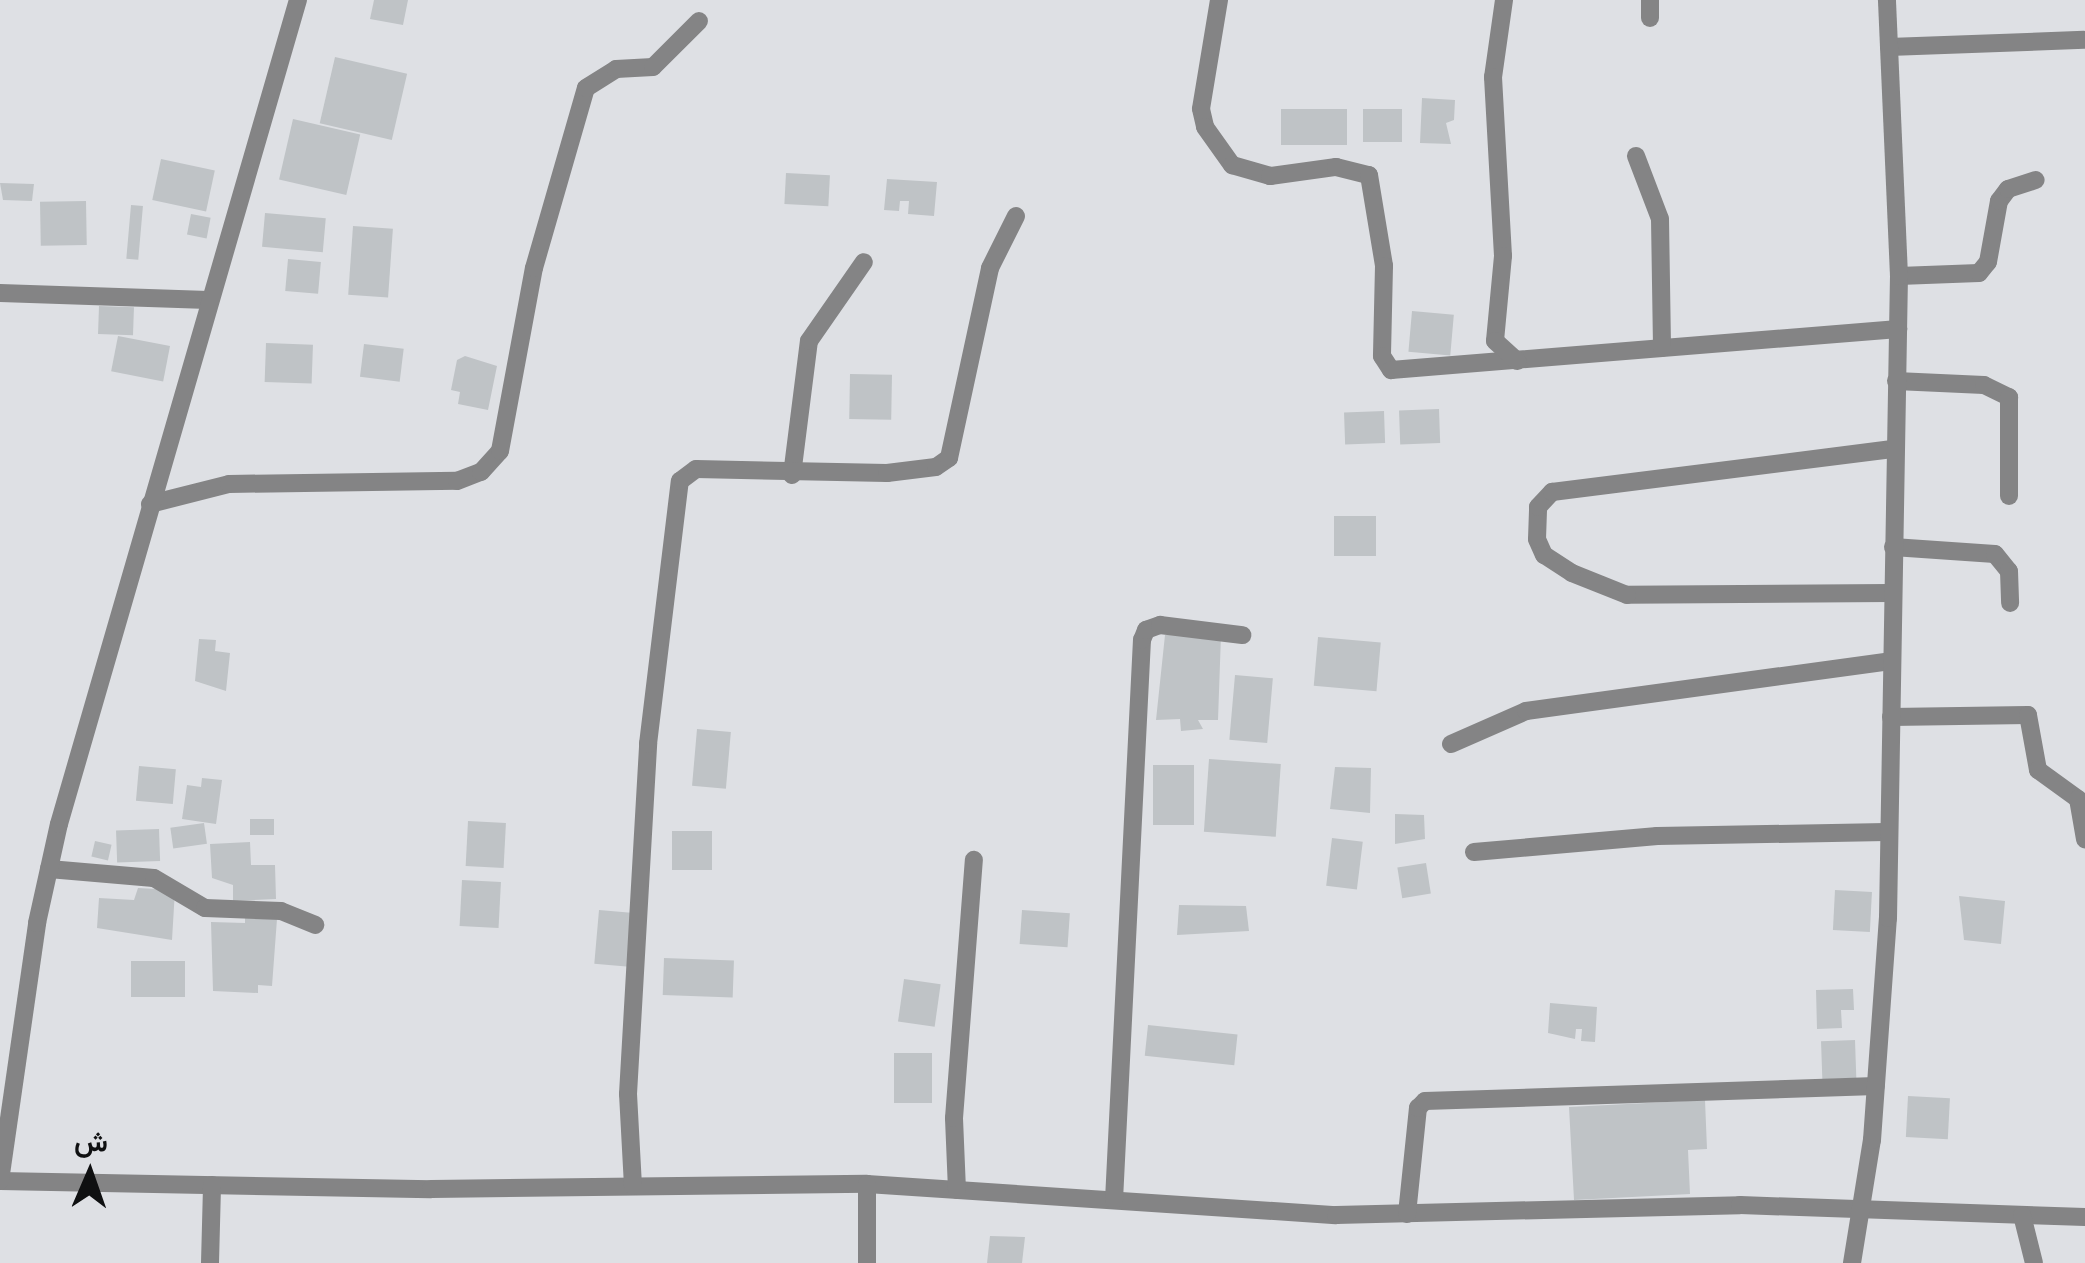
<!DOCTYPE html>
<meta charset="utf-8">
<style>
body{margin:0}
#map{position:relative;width:2085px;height:1263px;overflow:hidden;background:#dee0e4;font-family:"Alegreya Sans",Vazirmatn,sans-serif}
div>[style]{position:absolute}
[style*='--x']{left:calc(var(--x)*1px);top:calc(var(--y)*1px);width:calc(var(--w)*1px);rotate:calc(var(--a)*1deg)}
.building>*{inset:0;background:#bfc3c6;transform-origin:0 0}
.minor>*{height:18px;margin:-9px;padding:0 9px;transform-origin:9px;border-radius:9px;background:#848485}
span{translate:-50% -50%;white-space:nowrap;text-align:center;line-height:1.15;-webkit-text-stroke:8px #dee0e4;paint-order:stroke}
.north{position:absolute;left:40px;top:1123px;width:100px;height:100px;-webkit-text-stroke:8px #dee0e4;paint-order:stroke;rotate:2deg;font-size:28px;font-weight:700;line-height:40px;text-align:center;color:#0f1011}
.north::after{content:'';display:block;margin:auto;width:35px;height:45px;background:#0f1011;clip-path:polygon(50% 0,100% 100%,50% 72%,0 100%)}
</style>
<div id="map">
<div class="building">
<i style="clip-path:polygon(374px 0,408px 0,403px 25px,370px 19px)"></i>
<i style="left:335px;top:57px;width:74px;height:68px;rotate:13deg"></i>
<i style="clip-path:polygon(1422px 98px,1455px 100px,1454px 120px,1446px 123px,1451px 144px,1420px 143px)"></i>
<i style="left:1281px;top:109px;width:66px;height:36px"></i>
<i style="left:1363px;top:109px;width:39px;height:33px"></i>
<i style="left:293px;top:119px;width:69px;height:62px;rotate:13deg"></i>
<i style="left:161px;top:159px;width:55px;height:42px;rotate:12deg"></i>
<i style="left:786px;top:173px;width:44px;height:31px;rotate:3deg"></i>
<i style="clip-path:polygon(887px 179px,937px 182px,934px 216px,908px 214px,909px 201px,900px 201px,899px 211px,884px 210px)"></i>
<i style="clip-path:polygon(0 183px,34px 184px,32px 201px,3px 200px)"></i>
<i style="left:86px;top:201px;width:44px;height:46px;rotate:89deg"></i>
<i style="left:131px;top:205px;width:12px;height:54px;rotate:5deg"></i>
<i style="left:265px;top:213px;width:61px;height:34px;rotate:5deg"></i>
<i style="left:191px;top:214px;width:20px;height:21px;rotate:11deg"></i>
<i style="left:353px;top:226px;width:40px;height:69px;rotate:4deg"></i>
<i style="left:288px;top:259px;width:33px;height:32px;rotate:5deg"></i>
<i style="left:99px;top:306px;width:35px;height:28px;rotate:2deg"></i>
<i style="left:1412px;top:311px;width:42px;height:41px;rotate:5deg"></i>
<i style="left:118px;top:336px;width:53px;height:36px;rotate:11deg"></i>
<i style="left:266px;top:343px;width:47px;height:39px;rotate:2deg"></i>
<i style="left:364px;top:344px;width:40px;height:33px;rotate:7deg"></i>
<i style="clip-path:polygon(465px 356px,497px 366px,488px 410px,458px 404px,460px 392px,451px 390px,457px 360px)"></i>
<i style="left:850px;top:374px;width:42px;height:45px;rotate:1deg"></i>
<i style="left:1439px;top:409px;width:34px;height:40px;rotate:88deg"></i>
<i style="left:1384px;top:411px;width:32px;height:40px;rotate:88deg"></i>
<i style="left:1334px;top:516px;width:42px;height:40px"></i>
<i style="clip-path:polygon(1165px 635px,1221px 635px,1218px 720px,1198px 720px,1203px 729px,1181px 731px,1180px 719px,1156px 720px)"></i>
<i style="left:1318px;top:637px;width:63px;height:49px;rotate:5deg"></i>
<i style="clip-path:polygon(199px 639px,216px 640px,215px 651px,230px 653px,226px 691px,195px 681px)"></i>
<i style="left:1235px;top:675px;width:38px;height:65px;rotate:5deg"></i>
<i style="left:697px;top:729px;width:34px;height:57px;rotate:5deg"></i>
<i style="left:1209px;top:759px;width:72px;height:73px;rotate:4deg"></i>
<i style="left:1153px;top:765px;width:41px;height:60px"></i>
<i style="left:139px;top:766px;width:37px;height:35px;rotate:5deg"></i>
<i style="clip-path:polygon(1335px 767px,1371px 768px,1370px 813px,1330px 809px)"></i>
<i style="clip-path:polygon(202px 778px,222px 780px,216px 824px,182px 819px,187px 785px,201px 787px)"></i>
<i style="clip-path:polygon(1395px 814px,1424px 815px,1425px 839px,1395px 844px)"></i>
<i style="left:250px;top:819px;width:24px;height:16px"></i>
<i style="left:468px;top:821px;width:38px;height:45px;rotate:3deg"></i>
<i style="left:204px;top:823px;width:21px;height:34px;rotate:82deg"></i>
<i style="left:159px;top:829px;width:32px;height:43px;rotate:88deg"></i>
<i style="left:672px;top:831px;width:40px;height:39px"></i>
<i style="left:1332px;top:838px;width:31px;height:48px;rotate:7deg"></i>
<i style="left:95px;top:841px;width:17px;height:16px;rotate:13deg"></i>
<i style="clip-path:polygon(250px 842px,251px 865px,275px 865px,276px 899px,233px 901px,233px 885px,212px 878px,210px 844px)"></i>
<i style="left:1426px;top:863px;width:31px;height:29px;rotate:81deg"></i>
<i style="left:462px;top:880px;width:39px;height:46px;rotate:3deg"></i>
<i style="clip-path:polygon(138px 888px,175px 890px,172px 940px,97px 928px,99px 898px,134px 900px)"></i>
<i style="left:1835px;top:890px;width:37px;height:40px;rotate:3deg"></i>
<i style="clip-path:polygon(1959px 896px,2005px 901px,2001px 944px,1964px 940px)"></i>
<i style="clip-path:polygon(1179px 905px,1246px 906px,1249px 931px,1177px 935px)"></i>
<i style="left:599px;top:910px;width:35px;height:54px;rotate:5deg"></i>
<i style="left:1022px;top:910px;width:48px;height:34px;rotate:4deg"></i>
<i style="clip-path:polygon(245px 918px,277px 919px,272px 986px,258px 985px,258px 993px,213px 991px,211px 922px,245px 923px)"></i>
<i style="left:664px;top:958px;width:70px;height:37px;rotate:2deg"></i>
<i style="left:131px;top:961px;width:54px;height:36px"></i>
<i style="left:904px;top:979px;width:37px;height:43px;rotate:8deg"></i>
<i style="clip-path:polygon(1853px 989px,1854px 1010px,1841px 1010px,1842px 1028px,1817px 1029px,1816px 990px)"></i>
<i style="clip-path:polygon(1550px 1003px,1597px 1007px,1595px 1042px,1581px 1041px,1582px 1029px,1576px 1029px,1575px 1039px,1548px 1033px)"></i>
<i style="left:1148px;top:1025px;width:90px;height:31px;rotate:6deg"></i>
<i style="left:1855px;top:1040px;width:38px;height:34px;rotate:88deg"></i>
<i style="left:894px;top:1053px;width:38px;height:50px"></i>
<i style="left:1908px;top:1096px;width:42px;height:41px;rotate:3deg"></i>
<i style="clip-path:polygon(1705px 1100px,1707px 1149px,1688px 1150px,1690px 1194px,1574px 1200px,1569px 1107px)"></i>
<i style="clip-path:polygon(990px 1236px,1025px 1237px,1022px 1263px,987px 1263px)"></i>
</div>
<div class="minor">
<i style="--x:1219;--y:0;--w:110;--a:99.4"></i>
<i style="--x:1201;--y:109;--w:18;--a:77"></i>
<i style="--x:1205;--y:127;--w:47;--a:54.6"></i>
<i style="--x:1232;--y:165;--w:40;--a:16"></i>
<i style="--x:1270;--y:176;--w:67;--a:-7.8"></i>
<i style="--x:1336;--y:167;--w:34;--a:14"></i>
<i style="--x:1369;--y:175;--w:92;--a:80.6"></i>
<i style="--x:1384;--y:266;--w:90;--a:91.3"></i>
<i style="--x:1382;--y:356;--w:17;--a:57"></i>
<i style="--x:1391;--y:370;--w:509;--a:-4.62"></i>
<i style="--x:1504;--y:0;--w:78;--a:98.1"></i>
<i style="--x:1493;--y:77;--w:179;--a:86.8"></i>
<i style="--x:1503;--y:256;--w:85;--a:95.4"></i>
<i style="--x:1495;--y:341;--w:30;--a:42"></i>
<i style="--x:1650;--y:0;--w:18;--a:90"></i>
<i style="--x:1889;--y:47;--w:195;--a:-2.1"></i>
<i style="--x:1636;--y:156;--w:67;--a:69.1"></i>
<i style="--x:1660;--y:219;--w:129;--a:89.1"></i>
<i style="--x:1899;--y:276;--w:80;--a:-2.1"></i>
<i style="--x:1979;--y:273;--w:14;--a:-51"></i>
<i style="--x:1988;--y:262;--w:62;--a:-79.8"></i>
<i style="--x:1999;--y:201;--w:15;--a:-53"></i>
<i style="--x:2008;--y:189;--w:29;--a:-18"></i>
<i style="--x:0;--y:293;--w:208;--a:1.9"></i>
<i style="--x:1896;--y:381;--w:88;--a:2.6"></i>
<i style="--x:1984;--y:385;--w:28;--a:26"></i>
<i style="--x:2009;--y:397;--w:99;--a:90"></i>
<i style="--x:792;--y:475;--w:135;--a:-82.8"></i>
<i style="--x:809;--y:341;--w:96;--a:-55.2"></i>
<i style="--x:150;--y:504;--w:81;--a:-14.2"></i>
<i style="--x:229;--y:484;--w:228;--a:-0.8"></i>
<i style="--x:457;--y:481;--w:26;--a:-21"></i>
<i style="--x:481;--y:472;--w:28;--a:-48"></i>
<i style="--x:500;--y:451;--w:186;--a:-79.5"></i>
<i style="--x:534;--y:268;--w:187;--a:-73.9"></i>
<i style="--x:586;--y:88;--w:36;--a:-32"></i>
<i style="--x:616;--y:69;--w:37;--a:-3"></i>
<i style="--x:653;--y:67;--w:65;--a:-45"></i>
<i style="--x:1893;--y:547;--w:102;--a:3.9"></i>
<i style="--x:1995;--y:554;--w:22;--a:51"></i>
<i style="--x:2009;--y:571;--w:32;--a:88"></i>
<i style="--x:1890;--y:593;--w:263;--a:179.6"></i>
<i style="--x:1627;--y:595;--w:59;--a:-158.2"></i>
<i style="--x:1572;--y:573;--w:33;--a:-147"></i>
<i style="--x:1544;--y:555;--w:17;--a:-114"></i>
<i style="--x:1537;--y:539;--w:32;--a:-88"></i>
<i style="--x:1538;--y:507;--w:21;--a:-47"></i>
<i style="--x:1552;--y:492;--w:345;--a:-7.2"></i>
<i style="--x:1891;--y:717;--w:137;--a:-0.8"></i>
<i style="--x:2028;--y:715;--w:56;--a:79.7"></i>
<i style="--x:2038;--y:770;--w:49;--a:35.9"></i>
<i style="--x:2078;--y:799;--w:41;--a:80.1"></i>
<i style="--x:1451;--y:744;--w:82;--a:-23.7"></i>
<i style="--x:1526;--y:711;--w:366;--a:-7.8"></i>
<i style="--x:1474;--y:852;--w:184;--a:-5"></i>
<i style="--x:1657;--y:836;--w:229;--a:-1"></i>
<i style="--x:49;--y:869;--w:105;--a:4.9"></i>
<i style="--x:154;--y:878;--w:59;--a:30.5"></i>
<i style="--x:205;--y:908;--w:76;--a:2.3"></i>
<i style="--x:281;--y:911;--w:37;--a:22"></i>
<i style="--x:0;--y:1181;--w:431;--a:1.1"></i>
<i style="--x:431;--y:1189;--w:436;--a:-0.7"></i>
<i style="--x:867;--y:1184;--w:470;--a:3.8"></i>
<i style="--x:1336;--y:1215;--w:404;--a:-1.4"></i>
<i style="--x:1740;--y:1205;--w:345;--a:2"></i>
<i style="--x:0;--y:1181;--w:261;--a:-81.8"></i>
<i style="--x:37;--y:923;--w:101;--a:-77.5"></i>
<i style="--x:59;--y:824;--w:858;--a:-73.83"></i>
<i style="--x:867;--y:1184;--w:79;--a:90"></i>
<i style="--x:633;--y:1186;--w:92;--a:-93.1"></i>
<i style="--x:628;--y:1094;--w:351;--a:-86.7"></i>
<i style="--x:648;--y:744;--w:265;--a:-83.1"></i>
<i style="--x:680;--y:481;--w:20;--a:-37"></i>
<i style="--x:696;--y:469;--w:191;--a:1.2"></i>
<i style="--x:887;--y:473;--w:49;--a:-7"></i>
<i style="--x:936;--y:467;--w:16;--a:-35"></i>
<i style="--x:949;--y:458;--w:194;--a:-77.8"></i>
<i style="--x:990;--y:268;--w:58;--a:-63.4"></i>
<i style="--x:957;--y:1190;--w:72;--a:-92.4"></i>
<i style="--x:954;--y:1118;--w:259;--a:-85.6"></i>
<i style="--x:1114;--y:1200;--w:561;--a:-87.14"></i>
<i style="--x:1142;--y:640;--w:11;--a:-68"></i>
<i style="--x:1146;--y:630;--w:15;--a:-20"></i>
<i style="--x:1160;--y:625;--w:83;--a:7"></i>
<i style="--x:1407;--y:1214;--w:107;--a:-84.1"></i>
<i style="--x:1418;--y:1108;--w:10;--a:-45"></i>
<i style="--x:1425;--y:1101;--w:451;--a:-1.9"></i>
<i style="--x:2022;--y:1215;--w:49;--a:76"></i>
<i style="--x:210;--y:1263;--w:78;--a:-88.5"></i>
<i style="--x:1852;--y:1263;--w:125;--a:-80.8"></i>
<i style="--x:1872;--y:1140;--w:223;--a:-85.9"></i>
<i style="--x:1888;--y:918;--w:642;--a:-89.02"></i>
<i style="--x:1899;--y:276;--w:276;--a:-92.5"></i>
</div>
<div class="north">ش</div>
</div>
